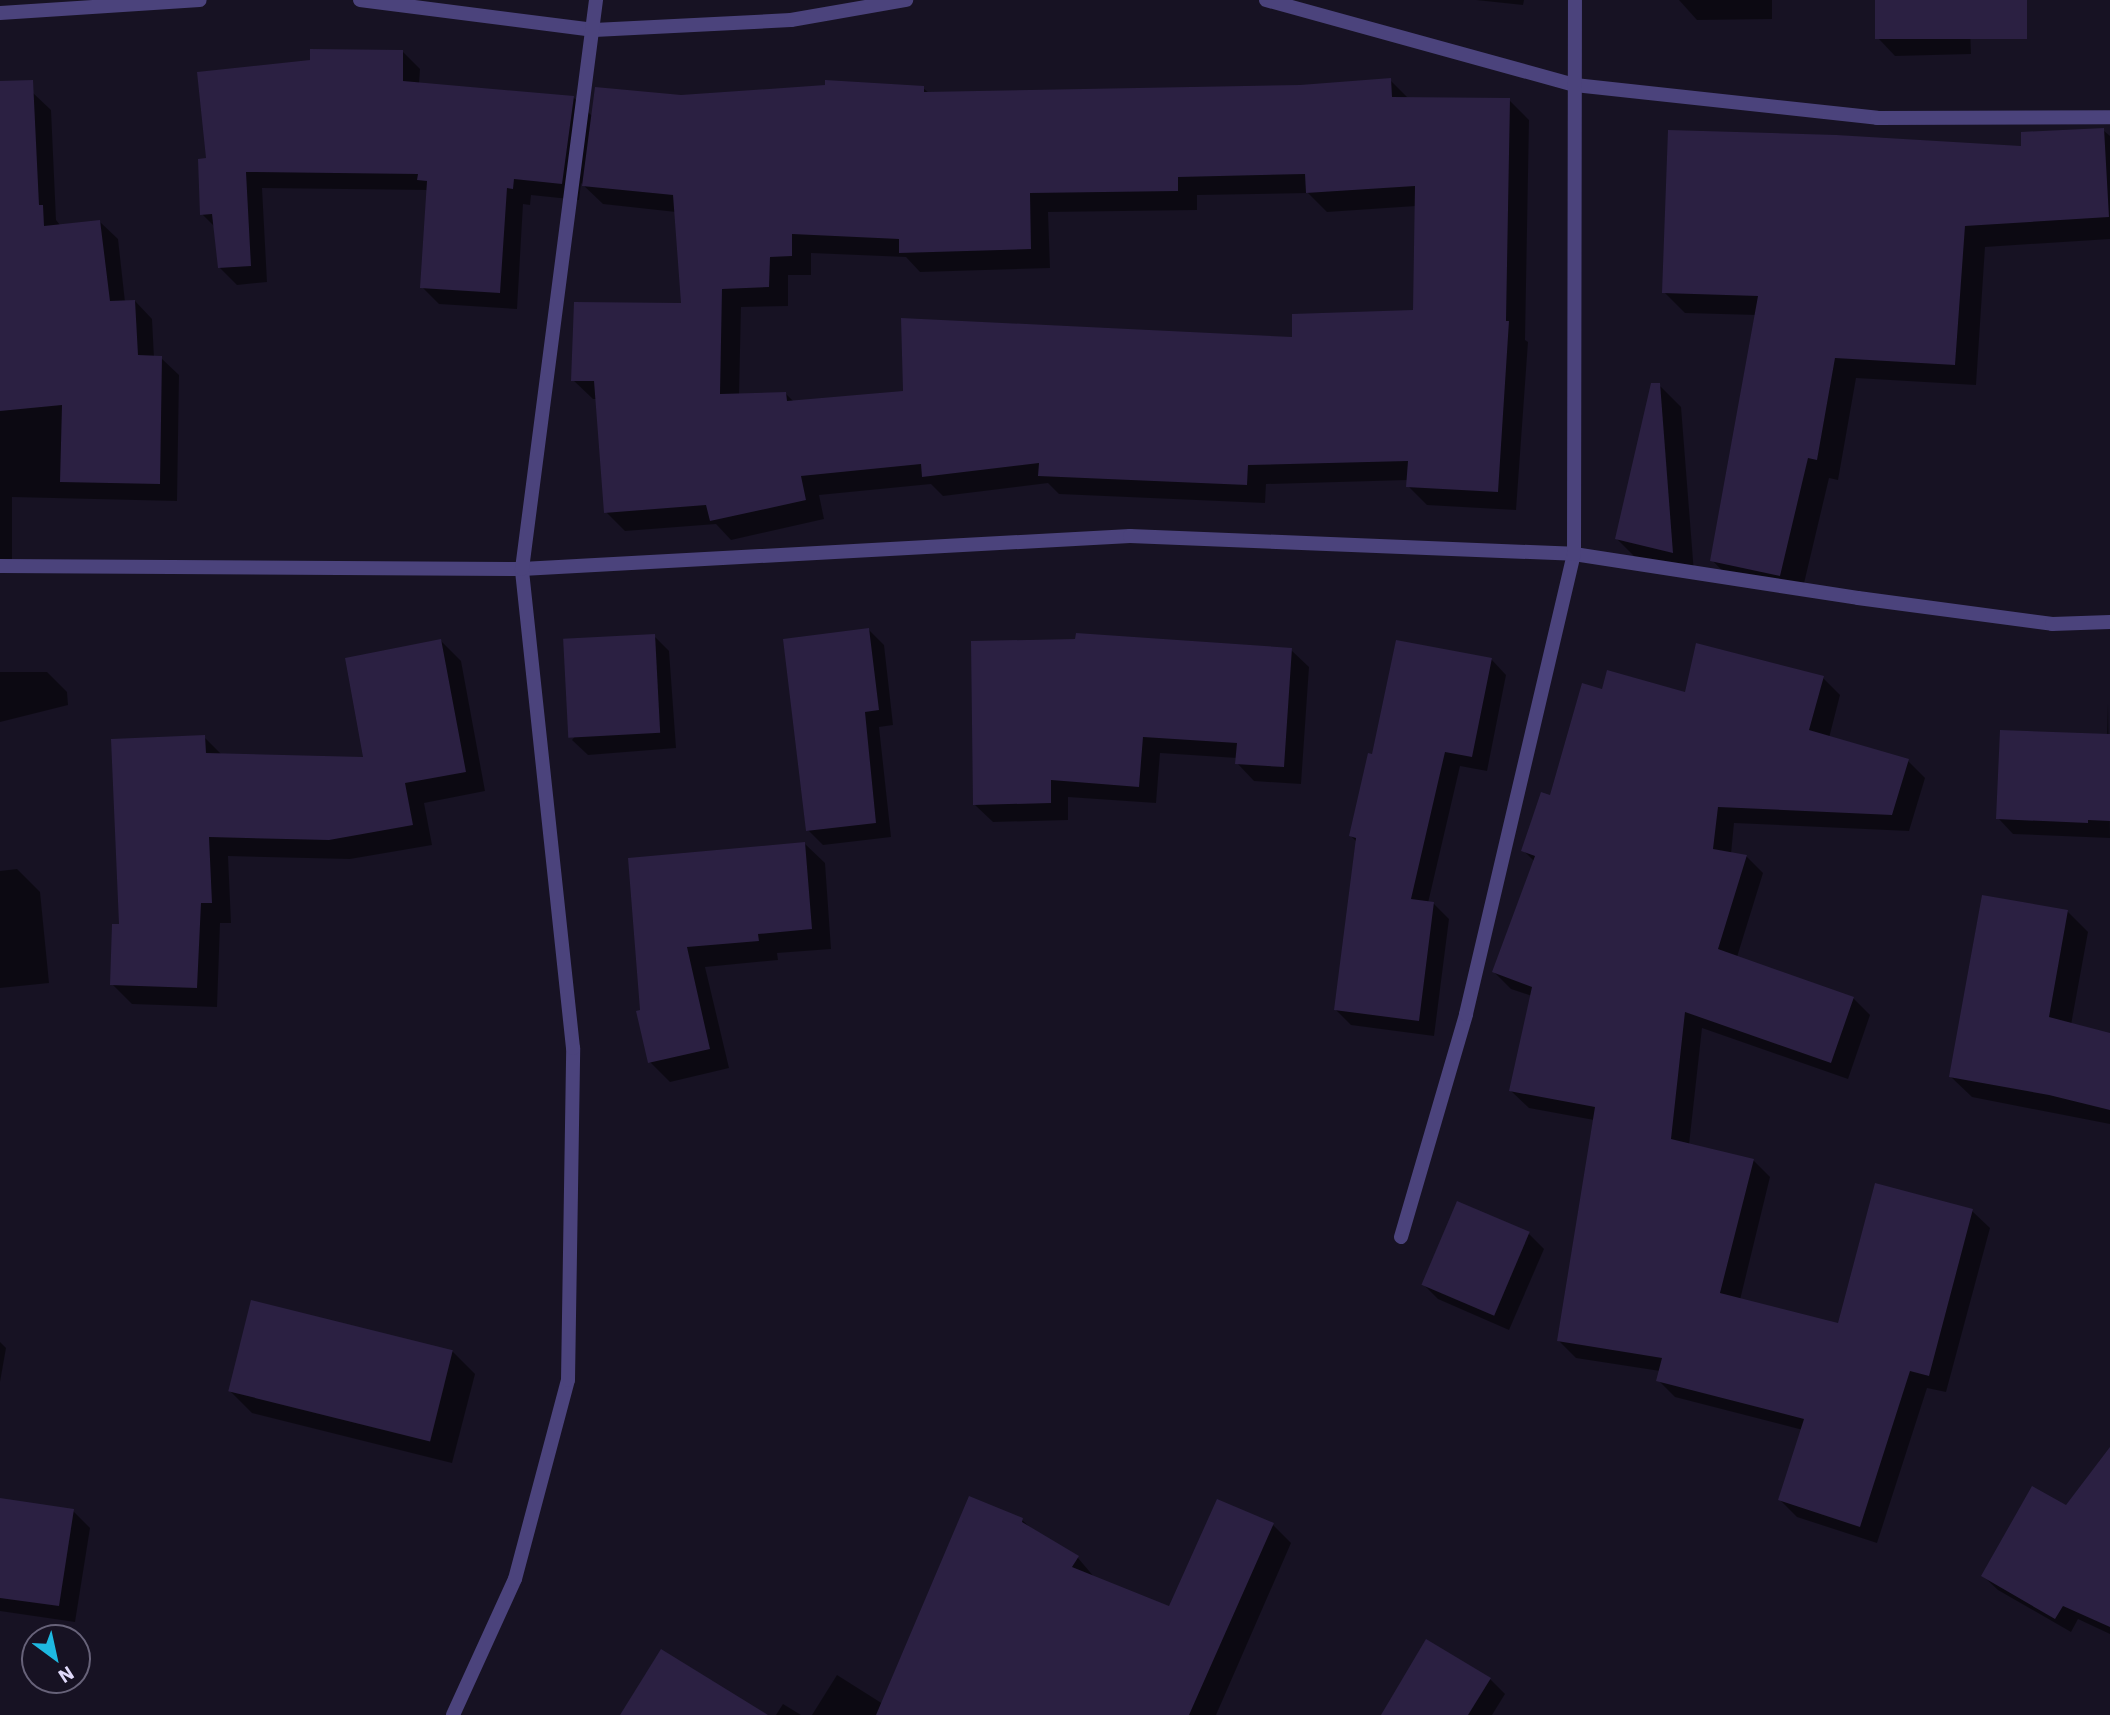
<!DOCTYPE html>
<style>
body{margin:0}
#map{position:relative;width:2110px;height:1715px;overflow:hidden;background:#171223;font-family:"IBM Plex Sans",sans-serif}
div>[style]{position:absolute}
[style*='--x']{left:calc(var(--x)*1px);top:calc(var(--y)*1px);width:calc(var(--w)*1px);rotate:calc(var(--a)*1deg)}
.shadow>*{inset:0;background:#0007}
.building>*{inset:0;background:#2b2042;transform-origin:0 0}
.minor>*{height:14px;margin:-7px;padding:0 7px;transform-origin:7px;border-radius:7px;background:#4b437c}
span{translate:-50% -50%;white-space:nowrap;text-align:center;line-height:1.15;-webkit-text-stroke:5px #171223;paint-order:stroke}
.north{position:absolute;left:21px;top:1624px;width:70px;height:70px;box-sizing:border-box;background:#171223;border:2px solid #676279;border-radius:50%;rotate:147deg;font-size:19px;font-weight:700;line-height:28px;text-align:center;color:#e0d9fa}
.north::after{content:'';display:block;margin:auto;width:24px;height:32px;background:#1eb9e1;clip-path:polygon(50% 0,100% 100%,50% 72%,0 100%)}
</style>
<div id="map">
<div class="shadow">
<i style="clip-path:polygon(1476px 0,1524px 0,1523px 5px)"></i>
<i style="clip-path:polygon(1679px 0,1772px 0,1772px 19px,1697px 20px)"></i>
<i style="clip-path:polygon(1877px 0,1969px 0,1971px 54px,1895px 56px,1878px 38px)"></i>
<i style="clip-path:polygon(evenodd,403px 52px,420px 69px,419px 84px,573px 97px,593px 117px,681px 97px,923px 88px,929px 93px,1300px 87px,1390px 80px,1409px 99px,1509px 100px,1529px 120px,1525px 340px,1528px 342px,1516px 510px,1427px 505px,1408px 486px,1408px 480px,1266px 484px,1265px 503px,1059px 494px,1048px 483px,943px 496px,931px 484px,819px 495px,824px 519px,731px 540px,716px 524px,625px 531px,606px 512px,597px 399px,593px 399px,573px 380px,683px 305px,676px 212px,603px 204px,581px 183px,579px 200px,531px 195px,530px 205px,523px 204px,517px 309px,439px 304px,422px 287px,428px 190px,262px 188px,267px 282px,237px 285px,220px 268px,215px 227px,202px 214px,208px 160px,403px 52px,1308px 193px,1327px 212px,1416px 206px,1414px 311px,1294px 339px,905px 393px,794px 402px,786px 394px,739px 395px,741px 307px,788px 306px,788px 275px,811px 275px,811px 253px,906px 257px,920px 272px,1050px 268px,1048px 212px,1197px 210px,1197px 195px,1308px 193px)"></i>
<i style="clip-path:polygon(33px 93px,51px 110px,56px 220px,60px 225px,100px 222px,118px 239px,125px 302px,135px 301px,152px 319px,154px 358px,161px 358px,179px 375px,177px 501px,12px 497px,12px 568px,0 568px,0 94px)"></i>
<i style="clip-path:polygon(2103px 130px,2110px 136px,2110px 239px,1985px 247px,1976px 385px,1856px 378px,1838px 480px,1829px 478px,1801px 596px,1733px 582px,1712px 560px,1757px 315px,1685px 313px,1664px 292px,2023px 148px)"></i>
<i style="clip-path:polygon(1659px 385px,1681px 407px,1694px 573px,1638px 560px,1617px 539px)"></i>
<i style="clip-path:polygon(869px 630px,884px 645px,893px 725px,879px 727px,891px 837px,823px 845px,808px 830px)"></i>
<i style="clip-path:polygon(654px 636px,669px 651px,676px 748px,588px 755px,572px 740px)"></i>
<i style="clip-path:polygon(441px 641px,461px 661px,485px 791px,424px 803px,432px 845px,350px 859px,228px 856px,231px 923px,220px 923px,217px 1007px,132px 1004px,112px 984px,121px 926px,204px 737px,222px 755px,365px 758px)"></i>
<i style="clip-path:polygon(1291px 650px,1309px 667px,1301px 784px,1254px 781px,1237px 763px,1237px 758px,1160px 753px,1156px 803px,1068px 797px,1068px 820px,993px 822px,975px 805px)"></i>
<i style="clip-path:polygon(1491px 659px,1506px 675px,1487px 771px,1460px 766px,1428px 903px,1434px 904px,1449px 919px,1434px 1036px,1351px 1025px,1336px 1010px,1357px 842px,1351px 836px,1374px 756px)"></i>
<i style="clip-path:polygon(0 672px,47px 672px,67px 692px,68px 705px,0 722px)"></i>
<i style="clip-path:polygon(1823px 678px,1840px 695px,1829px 738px,1908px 761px,1925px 778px,1909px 831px,1734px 823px,1731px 854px,1746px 856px,1763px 873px,1737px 957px,1853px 998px,1870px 1015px,1848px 1079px,1702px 1028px,1689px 1145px,1753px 1160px,1770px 1177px,1740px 1300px,1839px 1325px,1972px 1211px,1990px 1228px,1946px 1392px,1927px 1388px,1877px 1543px,1797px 1517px,1780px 1500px,1803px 1430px,1675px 1397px,1658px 1380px,1660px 1371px,1576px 1358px,1559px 1341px,1594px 1120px,1529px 1108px,1511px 1091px,1532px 996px,1511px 989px,1494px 972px,1535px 862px,1523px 850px,1604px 691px,1686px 694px)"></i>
<i style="clip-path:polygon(2108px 703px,2110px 838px,2013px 834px,1998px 818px,2107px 736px)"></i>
<i style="clip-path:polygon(805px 844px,825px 863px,831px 949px,777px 953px,778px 960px,705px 967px,729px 1068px,670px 1082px,650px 1062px,642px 1011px,630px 860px)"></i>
<i style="clip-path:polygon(17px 869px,40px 892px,49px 983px,0 988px,0 871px)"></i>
<i style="clip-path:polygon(2067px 911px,2088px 932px,2071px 1025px,2110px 1034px,2110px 1124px,1972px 1097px,1951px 1077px)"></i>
<i style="clip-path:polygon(1529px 1234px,1544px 1249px,1509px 1330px,1438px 1299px,1423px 1284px)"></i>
<i style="clip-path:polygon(0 1342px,6px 1348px,0 1382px)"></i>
<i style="clip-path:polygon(452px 1351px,475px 1374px,452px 1463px,252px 1413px,230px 1391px)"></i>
<i style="clip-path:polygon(0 1499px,73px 1511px,90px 1528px,75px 1622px,0 1611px)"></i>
<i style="clip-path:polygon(2067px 1508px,2110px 1520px,2110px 1634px,2078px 1619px,2071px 1632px,1998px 1590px,1983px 1576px)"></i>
<i style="clip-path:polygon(1022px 1520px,1033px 1530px,1078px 1558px,1095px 1578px,1170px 1608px,1273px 1525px,1291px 1543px,1216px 1715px,812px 1715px,837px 1675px,883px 1704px)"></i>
<i style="clip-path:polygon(1490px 1679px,1505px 1694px,1492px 1715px,1400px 1715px)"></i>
<i style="clip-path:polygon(783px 1704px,801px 1715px,776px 1715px)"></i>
</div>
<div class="building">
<i style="left:1875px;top:0;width:152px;height:39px"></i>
<i style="clip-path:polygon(310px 49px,403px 50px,403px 81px,574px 96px,562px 184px,514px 179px,513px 189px,507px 188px,500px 293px,420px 288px,427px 181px,417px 180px,418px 174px,246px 172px,251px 266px,218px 268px,212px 214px,200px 215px,198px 159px,206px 158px,197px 72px,310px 60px)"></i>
<i style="clip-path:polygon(evenodd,1391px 78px,1392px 97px,1510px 98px,1506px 321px,1509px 321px,1498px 492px,1406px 487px,1408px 461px,1248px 465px,1247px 485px,1038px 476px,1039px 463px,922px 477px,921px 464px,801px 476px,806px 500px,710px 521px,706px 505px,604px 513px,594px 381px,571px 381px,574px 302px,681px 303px,673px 195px,582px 186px,595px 87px,681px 95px,825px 85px,825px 80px,924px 86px,924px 92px,1300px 85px,1391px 78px,1305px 174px,1306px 193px,1415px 186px,1413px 310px,1292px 314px,1292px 337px,901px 318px,903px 391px,787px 401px,786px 392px,720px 394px,722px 289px,769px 287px,770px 257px,792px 256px,792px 234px,899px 239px,899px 253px,1031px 249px,1030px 193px,1178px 191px,1178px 177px,1305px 174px)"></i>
<i style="clip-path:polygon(33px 80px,39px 205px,43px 205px,44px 226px,100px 220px,110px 301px,135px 300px,138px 355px,162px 356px,160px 484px,60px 482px,62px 405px,0 411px,0 81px)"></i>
<i style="clip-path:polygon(2104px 128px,2109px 217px,1965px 226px,1955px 365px,1835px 358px,1817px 460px,1808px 458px,1780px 576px,1710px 561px,1758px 296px,1662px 293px,1668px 130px,1836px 135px,2021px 146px,2021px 132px)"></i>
<i style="clip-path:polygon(1651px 383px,1660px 383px,1673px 553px,1615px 539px)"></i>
<i style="clip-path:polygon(869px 628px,879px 710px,865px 712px,876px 823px,806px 831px,783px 639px)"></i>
<i style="clip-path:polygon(1076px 633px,1292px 648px,1284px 767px,1235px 764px,1237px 743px,1143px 737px,1139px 787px,1051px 780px,1051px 803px,973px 805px,971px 641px,1075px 639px)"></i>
<i style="left:655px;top:634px;width:99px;height:92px;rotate:87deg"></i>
<i style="clip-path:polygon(441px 639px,466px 772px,405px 783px,413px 825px,329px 840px,209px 837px,212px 903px,201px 903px,197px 988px,110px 985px,112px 924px,119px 924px,111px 739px,205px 735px,206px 753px,363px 757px,345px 658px)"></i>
<i style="clip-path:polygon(1396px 640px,1492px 658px,1472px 757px,1445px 752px,1411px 899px,1434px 902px,1419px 1021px,1334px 1010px,1356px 838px,1349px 836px,1368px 753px,1372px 754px)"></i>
<i style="clip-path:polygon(1696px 643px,1824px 676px,1809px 730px,1909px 759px,1892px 815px,1718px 807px,1713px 849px,1747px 855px,1718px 949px,1854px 997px,1831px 1063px,1685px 1012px,1671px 1139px,1754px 1159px,1720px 1293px,1838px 1323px,1875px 1183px,1973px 1209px,1929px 1376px,1910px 1371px,1860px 1527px,1778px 1500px,1804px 1419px,1656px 1381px,1662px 1358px,1557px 1341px,1595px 1107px,1509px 1091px,1532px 987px,1492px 972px,1535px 856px,1521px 851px,1541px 792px,1550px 795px,1582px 683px,1602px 689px,1607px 670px,1685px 692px)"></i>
<i style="clip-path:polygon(2000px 730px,2110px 734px,2110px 821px,2088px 820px,2088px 823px,1996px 819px)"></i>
<i style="clip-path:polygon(805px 842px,812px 929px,758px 934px,759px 941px,687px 947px,710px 1049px,648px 1063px,636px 1011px,640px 1010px,628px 858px)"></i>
<i style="clip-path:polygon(1982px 895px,2068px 910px,2049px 1017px,2110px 1033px,2110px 1110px,2049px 1095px,1949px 1077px)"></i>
<i style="left:1457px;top:1201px;width:79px;height:91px;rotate:23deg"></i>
<i style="left:251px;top:1300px;width:208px;height:94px;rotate:14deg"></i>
<i style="clip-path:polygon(2110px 1447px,2110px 1627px,2063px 1606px,2055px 1619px,1981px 1576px,2032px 1486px,2066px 1505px)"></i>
<i style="clip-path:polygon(969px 1496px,1023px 1518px,1022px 1522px,1079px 1556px,1072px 1567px,1169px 1606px,1217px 1499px,1274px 1523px,1189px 1715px,876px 1715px)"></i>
<i style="clip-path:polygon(0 1498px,74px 1509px,59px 1606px,0 1598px)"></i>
<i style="clip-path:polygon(1426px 1639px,1491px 1678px,1468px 1715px,1381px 1715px)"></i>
<i style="clip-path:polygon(661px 1649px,768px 1715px,620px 1715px)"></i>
</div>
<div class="minor">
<i style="--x:360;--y:0;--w:236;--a:7.3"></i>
<i style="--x:594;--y:30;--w:197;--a:-2.9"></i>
<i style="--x:791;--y:20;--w:117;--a:-9.9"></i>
<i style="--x:1266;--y:0;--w:320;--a:15.4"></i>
<i style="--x:1575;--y:85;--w:304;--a:6.2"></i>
<i style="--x:1877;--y:118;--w:233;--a:-0.2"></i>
<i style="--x:0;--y:13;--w:200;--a:-3.7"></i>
<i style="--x:0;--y:566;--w:522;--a:0.33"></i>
<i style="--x:522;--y:569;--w:609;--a:-3.11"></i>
<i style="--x:1130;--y:536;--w:444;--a:2.3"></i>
<i style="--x:1574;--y:554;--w:287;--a:8.8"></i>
<i style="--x:1858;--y:598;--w:196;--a:7.6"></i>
<i style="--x:2052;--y:624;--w:58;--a:-2"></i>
<i style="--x:1401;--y:1237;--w:232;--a:-73.7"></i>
<i style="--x:1466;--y:1014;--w:473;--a:-76.8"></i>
<i style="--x:1574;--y:554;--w:554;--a:-89.9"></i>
<i style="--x:453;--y:1715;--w:149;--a:-65.5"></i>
<i style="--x:515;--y:1579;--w:206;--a:-75.1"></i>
<i style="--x:568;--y:1380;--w:332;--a:-89.1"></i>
<i style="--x:573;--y:1048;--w:482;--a:-96.1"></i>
<i style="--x:522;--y:569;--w:574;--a:-82.59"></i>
</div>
<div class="north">N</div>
</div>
